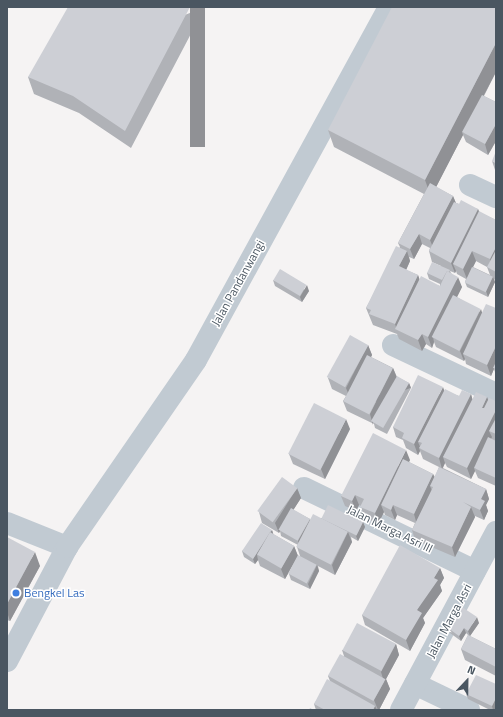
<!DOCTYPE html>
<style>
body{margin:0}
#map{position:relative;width:503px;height:717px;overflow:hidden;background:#f5f3f3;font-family:"Titillium Web",sans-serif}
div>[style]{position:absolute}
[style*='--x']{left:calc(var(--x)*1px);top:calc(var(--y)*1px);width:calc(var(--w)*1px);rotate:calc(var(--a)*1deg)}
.street>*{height:22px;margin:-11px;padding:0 11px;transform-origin:11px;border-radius:11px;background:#c1cad2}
.wall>*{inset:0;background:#b0b2b7}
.shaded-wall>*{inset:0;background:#909195;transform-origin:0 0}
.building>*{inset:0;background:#cdcfd5;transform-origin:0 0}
.dots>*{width:11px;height:11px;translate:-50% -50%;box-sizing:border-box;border:2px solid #fff;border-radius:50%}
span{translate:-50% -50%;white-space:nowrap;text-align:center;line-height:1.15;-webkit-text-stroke:3px #fff;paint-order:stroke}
.street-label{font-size:12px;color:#4a5661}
.shop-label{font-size:12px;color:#366cbe}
.left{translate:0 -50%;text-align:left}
.frame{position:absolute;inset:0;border:8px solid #4a5661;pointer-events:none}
.north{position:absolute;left:447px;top:661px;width:40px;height:40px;-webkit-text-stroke:3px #fff;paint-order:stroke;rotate:22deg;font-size:11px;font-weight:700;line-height:16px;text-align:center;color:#4a5661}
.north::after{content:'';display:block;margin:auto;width:14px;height:18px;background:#4a5661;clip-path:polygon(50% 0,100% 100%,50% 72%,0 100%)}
</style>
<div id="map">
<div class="street">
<i style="--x:470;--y:185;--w:29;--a:25"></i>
<i style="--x:393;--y:345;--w:114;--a:25.4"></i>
<i style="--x:304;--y:488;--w:190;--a:25.9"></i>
<i style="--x:7;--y:523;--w:65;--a:21.8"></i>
<i style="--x:7;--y:661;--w:129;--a:-62.2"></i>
<i style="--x:67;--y:547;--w:227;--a:-55.4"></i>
<i style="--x:196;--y:360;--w:402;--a:-61.3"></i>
<i style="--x:415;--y:684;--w:60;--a:25.7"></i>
<i style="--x:401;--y:710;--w:202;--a:-61.9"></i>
</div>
<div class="wall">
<i style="clip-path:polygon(205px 7px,131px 148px,79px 113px,34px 94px,28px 77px)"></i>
<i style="clip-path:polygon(evenodd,496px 7px,496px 72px,484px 96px,496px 102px,496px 141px,488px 155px,466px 142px,463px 135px,436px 187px,453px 196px,456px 203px,459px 204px,478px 209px,479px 212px,496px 220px,496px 281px,494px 279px,495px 282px,488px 297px,467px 287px,465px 282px,466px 279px,457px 274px,456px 271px,455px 273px,450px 271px,451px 273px,462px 287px,457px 297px,482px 313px,496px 308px,496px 375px,494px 369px,491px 376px,466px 364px,465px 359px,464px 361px,436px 347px,434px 342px,432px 348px,426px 344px,422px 351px,399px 339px,397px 334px,373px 325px,366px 308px,400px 247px,398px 243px,424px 194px,334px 147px,328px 130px,496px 7px,422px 244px,430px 248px,429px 251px,432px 262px,441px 266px,427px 273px,429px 279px,440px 284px,440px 286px,419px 280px,418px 275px,406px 270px,410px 261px,409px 257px,414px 259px,422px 244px,496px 7px,476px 261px,487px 267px,490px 275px,473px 267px,476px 261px)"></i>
<i style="clip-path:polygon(492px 161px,496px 163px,496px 173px)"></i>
<i style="clip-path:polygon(273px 280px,309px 291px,302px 302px,275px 286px)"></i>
<i style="clip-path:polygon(368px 345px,372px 355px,371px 357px,393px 368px,397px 377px,409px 383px,411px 388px,387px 434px,375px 428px,374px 424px,347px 411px,343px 401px,346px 396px,332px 389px,328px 378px)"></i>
<i style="clip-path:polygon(444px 391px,459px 396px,471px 394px,472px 399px,487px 397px,488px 400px,496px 401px,496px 486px,478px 478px,475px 471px,471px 479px,447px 467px,445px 463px,443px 468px,486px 489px,489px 499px,486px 505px,488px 511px,484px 520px,475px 516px,475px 517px,455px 557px,415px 540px,412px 530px,415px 523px,397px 515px,395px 520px,385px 515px,384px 512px,378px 524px,364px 517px,361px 506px,359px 505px,356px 511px,345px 506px,341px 496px,410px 460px,409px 462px,433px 474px,435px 477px,439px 467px,423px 459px,420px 451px,418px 455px,406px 448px,403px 440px,396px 437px,393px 427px)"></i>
<i style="clip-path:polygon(350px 429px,325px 479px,293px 464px,289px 454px)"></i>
<i style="clip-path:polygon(297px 488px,301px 498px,293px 510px,310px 519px,310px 520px,321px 518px,363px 522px,365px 527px,358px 541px,351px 537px,352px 542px,335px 575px,318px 566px,319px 571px,310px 589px,291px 580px,289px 574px,297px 557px,285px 579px,260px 566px,258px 560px,255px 564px,244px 557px,242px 551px,272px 530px,273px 534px,294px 546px,298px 556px,300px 556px,297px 547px,298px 545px,281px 536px,280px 531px,279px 533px,262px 523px,259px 512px)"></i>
<i style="clip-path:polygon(7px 537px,40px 566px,10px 621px,7px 620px)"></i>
<i style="clip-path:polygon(440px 568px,444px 578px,440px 585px,442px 591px,423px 618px,425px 623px,410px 651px,365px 625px,362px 615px)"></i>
<i style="clip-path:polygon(479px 623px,470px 636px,496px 649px,496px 676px,465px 660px,461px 649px,468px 635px,466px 633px,461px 641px,450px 633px,448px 628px)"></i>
<i style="clip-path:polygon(396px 644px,399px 655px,386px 679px,390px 689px,379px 710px,316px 710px,314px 704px,330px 681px,328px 676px,344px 656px,342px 650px)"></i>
<i style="clip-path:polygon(496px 684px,496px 708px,495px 710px,490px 710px,468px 699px,466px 694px)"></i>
</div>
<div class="shaded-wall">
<i style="left:190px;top:7px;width:15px;height:140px"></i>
<i style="clip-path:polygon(496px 43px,496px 72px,464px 133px,462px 132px,463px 135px,431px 197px,425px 180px)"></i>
<i style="clip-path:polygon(496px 124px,496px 141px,488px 155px,485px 144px)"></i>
<i style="clip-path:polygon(453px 196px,457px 206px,434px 250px,430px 240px)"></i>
<i style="clip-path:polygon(478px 209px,482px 219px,453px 264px,456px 271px,455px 273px,451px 263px)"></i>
<i style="clip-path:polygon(419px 234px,422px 244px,414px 259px,410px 249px)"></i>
<i style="clip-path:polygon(496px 247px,496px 264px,493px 270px,490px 259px)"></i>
<i style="clip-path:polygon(407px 251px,410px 261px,403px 277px,399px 266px)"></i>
<i style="clip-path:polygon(472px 251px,476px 261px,467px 279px,463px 269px)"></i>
<i style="clip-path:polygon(418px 275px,422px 286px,397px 330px,395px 324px)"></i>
<i style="clip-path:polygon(458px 277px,462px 287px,436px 339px,433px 337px,434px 342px,432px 348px,428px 337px)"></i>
<i style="clip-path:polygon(493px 277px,495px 282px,488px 297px,486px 291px)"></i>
<i style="clip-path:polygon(307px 285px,309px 291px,302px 302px,300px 297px)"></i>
<i style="clip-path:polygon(481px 309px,484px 319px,463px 354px,465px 359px,464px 361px,460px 351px)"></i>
<i style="clip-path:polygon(422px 334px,426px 344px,422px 351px,418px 340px)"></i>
<i style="clip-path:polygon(368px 345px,372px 355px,350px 398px,346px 388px)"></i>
<i style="clip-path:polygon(496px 346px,496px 364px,491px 376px,487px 365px)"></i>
<i style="clip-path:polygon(393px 368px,397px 378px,373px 422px,373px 425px,370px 414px)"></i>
<i style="left:409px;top:383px;width:5px;height:52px;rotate:68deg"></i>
<i style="clip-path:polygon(443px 387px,447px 398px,422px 443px,418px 442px,421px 449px,419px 448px,420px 451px,418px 455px,414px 444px)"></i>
<i style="clip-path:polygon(471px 394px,474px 405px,443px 457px,445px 463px,442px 469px,439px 458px)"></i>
<i style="clip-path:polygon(487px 397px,491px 407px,485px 418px,482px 408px)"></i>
<i style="clip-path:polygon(496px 410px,496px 428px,489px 431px,492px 437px,476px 469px,474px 468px,475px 471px,471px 479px,467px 468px)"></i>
<i style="clip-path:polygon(346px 419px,350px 429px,325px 479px,321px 469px)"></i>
<i style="clip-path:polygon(406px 450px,410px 460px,386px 507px,381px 505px,384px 512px,378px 524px,375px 513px)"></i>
<i style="clip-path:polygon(433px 474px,437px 484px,430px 486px,433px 493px,417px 525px,414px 514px)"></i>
<i style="clip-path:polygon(297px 488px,301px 498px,280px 531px,279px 530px,280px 531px,279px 533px,275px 523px)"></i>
<i style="clip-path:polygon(486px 489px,489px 499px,486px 505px,488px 511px,484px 520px,480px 510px,481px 499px)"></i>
<i style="clip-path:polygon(355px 495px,359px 505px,356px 511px,352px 501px)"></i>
<i style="clip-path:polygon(393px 505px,397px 515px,395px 520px,391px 510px)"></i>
<i style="clip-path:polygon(471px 507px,475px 517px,455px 557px,452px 547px)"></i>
<i style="clip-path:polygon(310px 519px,312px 524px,300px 546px,298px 541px)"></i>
<i style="clip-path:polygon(363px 522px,365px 527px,358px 541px,356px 536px)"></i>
<i style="clip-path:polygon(272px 530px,274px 536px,257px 555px,258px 560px,255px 564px,253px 559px)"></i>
<i style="clip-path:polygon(348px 532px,352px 542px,335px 575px,332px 565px)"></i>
<i style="clip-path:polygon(294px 546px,298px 556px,285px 579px,281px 569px)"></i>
<i style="clip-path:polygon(35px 552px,40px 566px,10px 621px,7px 612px,7px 604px)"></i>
<i style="clip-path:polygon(317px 565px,319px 571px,310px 589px,308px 584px)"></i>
<i style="clip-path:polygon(440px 568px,444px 578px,440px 585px,442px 591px,423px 618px,425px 623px,410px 651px,406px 640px,417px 610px,434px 578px)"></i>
<i style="clip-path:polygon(477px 617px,479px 623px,470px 636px,468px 631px)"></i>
<i style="clip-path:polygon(464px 628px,466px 633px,461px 641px,459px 636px)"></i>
<i style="clip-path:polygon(396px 644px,399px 655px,386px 679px,390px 689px,379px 710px,378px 710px,374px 700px,384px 682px,381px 672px)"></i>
<i style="clip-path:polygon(496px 698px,496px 708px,495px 710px,493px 710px,492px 706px)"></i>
<i style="clip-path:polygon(375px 706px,377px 710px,373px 710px)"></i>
</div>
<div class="building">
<i style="clip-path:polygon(68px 7px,190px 7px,125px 131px,73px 96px,28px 77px)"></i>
<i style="clip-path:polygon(392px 7px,496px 7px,496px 43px,425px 180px,328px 130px)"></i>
<i style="clip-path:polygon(482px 95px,496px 102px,496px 124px,485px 144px,462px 132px)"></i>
<i style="clip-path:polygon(496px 151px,496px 163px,492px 161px)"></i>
<i style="clip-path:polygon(430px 183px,453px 196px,430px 240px,419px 234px,410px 249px,398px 243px)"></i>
<i style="clip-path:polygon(461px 200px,478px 209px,451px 263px,429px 251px,454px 202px,459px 204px)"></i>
<i style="clip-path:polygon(479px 211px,496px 220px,496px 247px,490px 259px,472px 251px,463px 269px,453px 264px)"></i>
<i style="clip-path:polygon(396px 246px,407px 251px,399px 266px,418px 275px,395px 324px,369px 314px,371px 310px,366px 308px)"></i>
<i style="clip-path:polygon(496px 250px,496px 272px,487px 267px)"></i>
<i style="clip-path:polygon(432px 262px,450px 270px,449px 272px,447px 271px,442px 280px,427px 273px)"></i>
<i style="left:472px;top:267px;width:23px;height:17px;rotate:25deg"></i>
<i style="left:280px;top:269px;width:31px;height:13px;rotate:31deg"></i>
<i style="clip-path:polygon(447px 271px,458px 277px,428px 337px,422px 334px,418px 340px,395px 329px,421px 276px,440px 286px)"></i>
<i style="left:453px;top:295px;width:31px;height:47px;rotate:27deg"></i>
<i style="clip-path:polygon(486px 304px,496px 308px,496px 346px,487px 365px,463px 354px)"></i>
<i style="left:350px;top:335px;width:21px;height:48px;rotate:29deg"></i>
<i style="left:367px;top:355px;width:29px;height:52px;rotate:27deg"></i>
<i style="clip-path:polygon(496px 362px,496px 369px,493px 368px)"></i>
<i style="clip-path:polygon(418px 375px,443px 387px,414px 444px,402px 438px,404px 433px,393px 427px)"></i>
<i style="left:397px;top:376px;width:14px;height:52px;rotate:30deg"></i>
<i style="clip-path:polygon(445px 389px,459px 396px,462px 390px,471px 394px,439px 458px,419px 448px,422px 443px,418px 442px)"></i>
<i style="clip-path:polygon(476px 392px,487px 397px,482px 408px,484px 408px,489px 398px,496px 401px,496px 410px,467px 468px,443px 457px)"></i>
<i style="left:314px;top:403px;width:36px;height:57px;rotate:27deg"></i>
<i style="clip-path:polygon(496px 418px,496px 434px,489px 431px)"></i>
<i style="clip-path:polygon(373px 433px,406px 450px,375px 513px,360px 507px,364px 499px,355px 495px,352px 501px,341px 496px)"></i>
<i style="clip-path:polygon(488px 437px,496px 441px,496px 478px,474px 468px)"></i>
<i style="clip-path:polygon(403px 459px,433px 474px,414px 514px,393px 505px,391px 510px,381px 505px)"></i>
<i style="clip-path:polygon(439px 467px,486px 489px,481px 499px,485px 501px,480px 510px,463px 502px,471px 507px,452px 547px,412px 530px,433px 487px,430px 486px)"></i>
<i style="left:282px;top:477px;width:19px;height:42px;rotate:36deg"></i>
<i style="left:328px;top:505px;width:39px;height:15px;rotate:26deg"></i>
<i style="left:291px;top:508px;width:22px;height:25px;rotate:30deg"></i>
<i style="left:313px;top:514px;width:39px;height:37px;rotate:27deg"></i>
<i style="clip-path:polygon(261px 523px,272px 530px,270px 532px,253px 559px,242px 551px)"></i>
<i style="left:270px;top:532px;width:28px;height:26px;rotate:30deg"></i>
<i style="clip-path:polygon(7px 537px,35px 552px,7px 604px)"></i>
<i style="clip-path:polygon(400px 545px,440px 568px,434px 578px,438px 580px,417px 610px,422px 613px,406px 640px,362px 615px)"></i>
<i style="left:298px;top:555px;width:21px;height:21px;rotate:28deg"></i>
<i style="clip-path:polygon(462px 607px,477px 617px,468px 631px,464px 628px,459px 636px,448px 628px)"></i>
<i style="left:357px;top:623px;width:44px;height:31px;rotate:28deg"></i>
<i style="clip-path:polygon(468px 635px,496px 649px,496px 667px,461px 649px)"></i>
<i style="left:340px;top:654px;width:52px;height:25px;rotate:29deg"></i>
<i style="clip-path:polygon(476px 675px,496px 684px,496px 698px,492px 706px,466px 694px)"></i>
<i style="clip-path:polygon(327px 679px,375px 706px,373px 710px,325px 710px,314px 704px)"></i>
<i style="clip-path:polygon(310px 708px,314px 710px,309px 710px)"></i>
</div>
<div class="dots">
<i style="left:16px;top:593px;background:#3f7fe0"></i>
</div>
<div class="street-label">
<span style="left:238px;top:283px;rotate:-61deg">Jalan Pandanwangi</span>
<span style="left:390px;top:529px;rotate:26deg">Jalan Marga Asri III</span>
<span style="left:449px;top:621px;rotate:-62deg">Jalan Marga Asri</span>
</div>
<div class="shop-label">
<span class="left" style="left:24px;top:593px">Bengkel Las</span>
</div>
<div class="frame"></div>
<div class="north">N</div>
</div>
